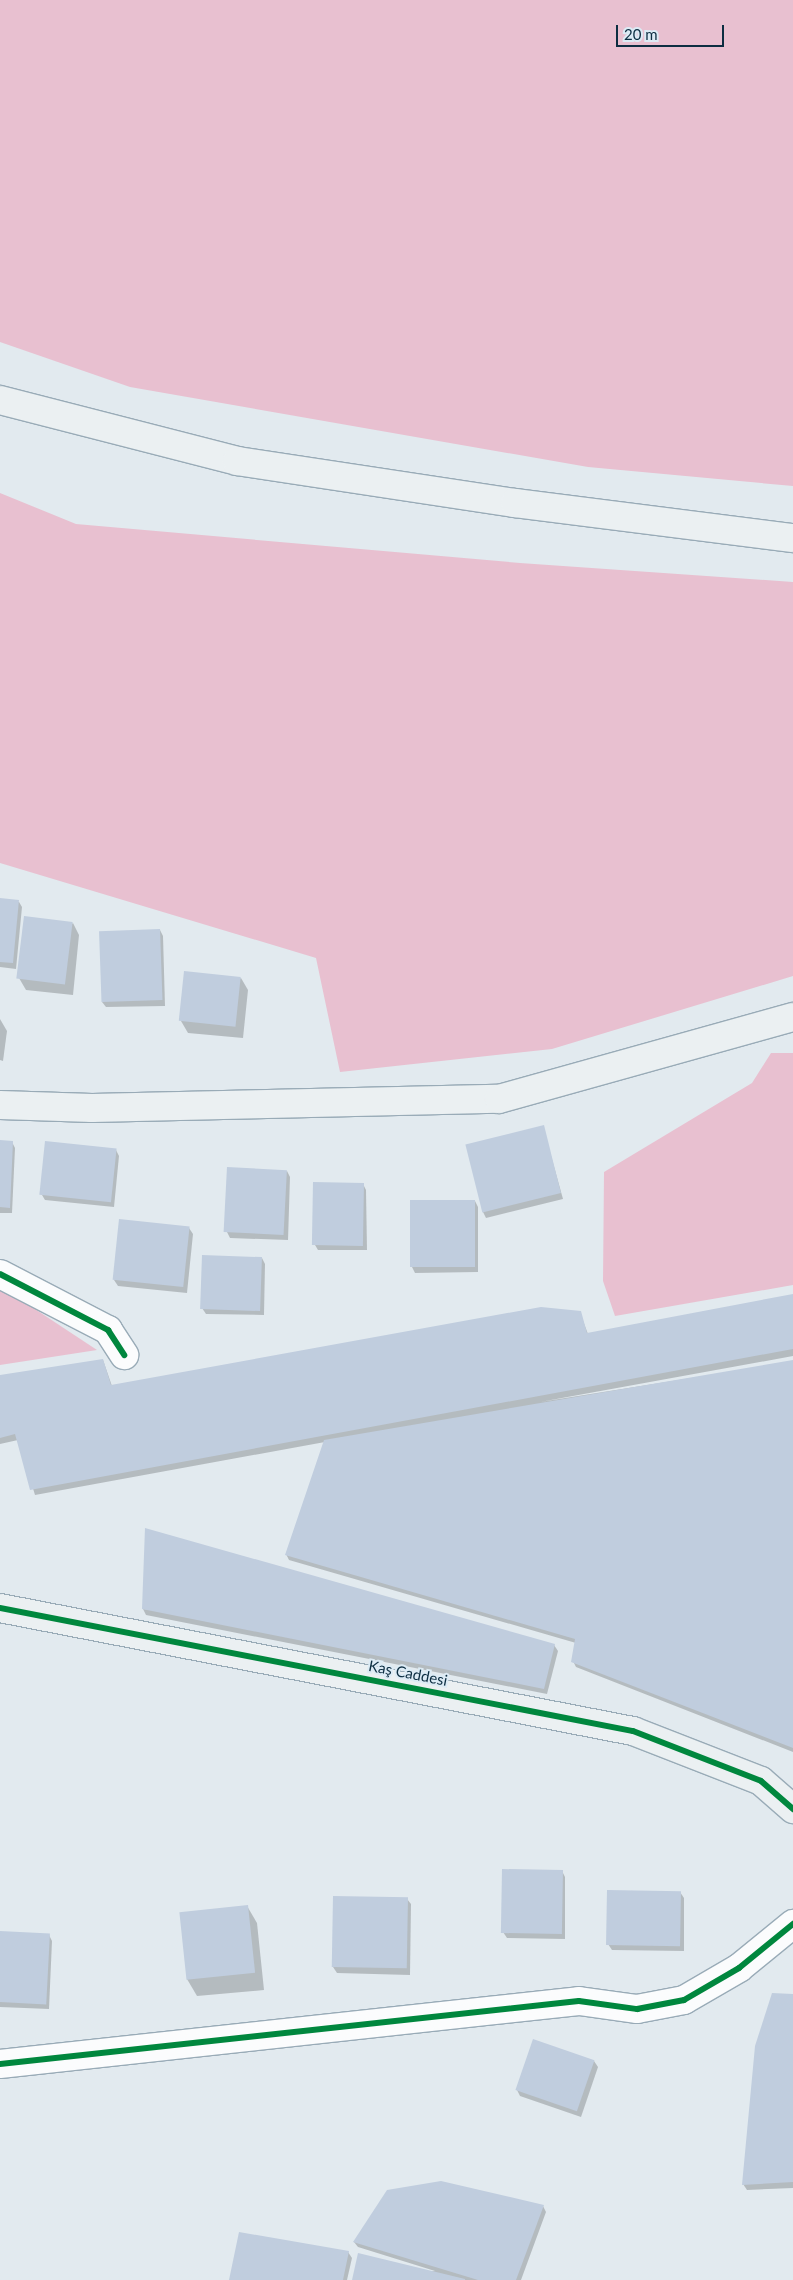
<!DOCTYPE html>
<meta charset="utf-8">
<style>
body{margin:0}
#map{position:relative;width:793px;height:2280px;overflow:hidden;background:#e2eaef;font-family:Lato,sans-serif}
div>[style]{position:absolute}
[style*='--x']{left:calc(var(--x)*1px);top:calc(var(--y)*1px);width:calc(var(--w)*1px);rotate:calc(var(--a)*1deg)}
.green>*{inset:0;background:#e8c0d0}
.shadow>*{inset:0;background:#0003}
.building>*{inset:0;background:#c0cdde;transform-origin:0 0}
.roads{filter:drop-shadow(1px 0 #99abb7) drop-shadow(-1px 0 #99abb7) drop-shadow(0 1px #99abb7) drop-shadow(0 -1px #99abb7)}
.street>*{height:28px;margin:-14px;padding:0 14px;transform-origin:14px;border-radius:14px;background:#fbfcfd}
.secondary>*{height:28px;margin:-14px;padding:0 14px;transform-origin:14px;border-radius:14px;background:#ebf0f2}
.cycleway>*{height:6px;margin:-3px;padding:0 3px;transform-origin:3px;border-radius:3px;background:#00873e}
span{translate:-50% -50%;white-space:nowrap;text-align:center;line-height:1.15;-webkit-text-stroke:4px #dcebf5;paint-order:stroke}
.street-label{font-size:15px;color:#0c2d41}
.scale{position:absolute;left:616px;top:25px;width:108px;height:22px;box-sizing:border-box;border:2px solid #0c2d41;border-top:0;padding-left:6px;font-size:15px;line-height:18px;white-space:nowrap;color:#0c2d41;-webkit-text-stroke:4px #dcebf5;paint-order:stroke}
</style>
<div id="map">
<div class="green">
<i style="clip-path:polygon(0 0,793px 0,793px 486px,588px 467px,130px 387px,0 342px)"></i>
<i style="clip-path:polygon(0 493px,76px 524px,520px 563px,793px 582px,793px 976px,552px 1049px,340px 1072px,316px 958px,0 863px)"></i>
<i style="clip-path:polygon(771px 1053px,793px 1053px,793px 1285px,615px 1316px,603px 1281px,604px 1172px,752px 1083px)"></i>
<i style="clip-path:polygon(0 1286px,97px 1350px,0 1365px)"></i>
</div>
<div class="shadow">
<i style="clip-path:polygon(0 900px,19px 902px,22px 907px,16px 969px,0 967px)"></i>
<i style="clip-path:polygon(73px 923px,79px 935px,73px 995px,26px 990px,19px 978px)"></i>
<i style="clip-path:polygon(160px 930px,163px 936px,165px 1006px,106px 1007px,102px 1002px)"></i>
<i style="clip-path:polygon(241px 978px,248px 990px,243px 1038px,188px 1033px,181px 1021px)"></i>
<i style="clip-path:polygon(0 1019px,7px 1031px,3px 1061px,0 1060px)"></i>
<i style="clip-path:polygon(543px 1127px,563px 1199px,486px 1218px,483px 1212px)"></i>
<i style="clip-path:polygon(0 1141px,12px 1142px,15px 1148px,12px 1213px,0 1213px)"></i>
<i style="clip-path:polygon(116px 1150px,119px 1156px,114px 1207px,45px 1200px,42px 1195px)"></i>
<i style="clip-path:polygon(287px 1171px,290px 1177px,288px 1240px,230px 1238px,227px 1232px)"></i>
<i style="clip-path:polygon(363px 1184px,366px 1190px,367px 1250px,318px 1250px,315px 1245px)"></i>
<i style="clip-path:polygon(475px 1201px,478px 1207px,478px 1272px,415px 1273px,412px 1267px)"></i>
<i style="clip-path:polygon(189px 1228px,193px 1234px,187px 1293px,118px 1286px,114px 1280px)"></i>
<i style="clip-path:polygon(262px 1258px,265px 1264px,264px 1315px,206px 1314px,202px 1308px)"></i>
<i style="clip-path:polygon(793px 1295px,793px 1356px,540px 1402px,793px 1362px,793px 1752px,576px 1667px,573px 1661px,576px 1643px,289px 1560px,286px 1554px,325px 1442px,35px 1495px,18px 1440px,0 1444px,0 1377px,103px 1360px,112px 1386px,580px 1313px,588px 1334px)"></i>
<i style="clip-path:polygon(143px 1609px,554px 1645px,558px 1651px,547px 1694px,146px 1615px)"></i>
<i style="clip-path:polygon(562px 1871px,565px 1877px,565px 1939px,507px 1938px,503px 1932px)"></i>
<i style="clip-path:polygon(680px 1892px,684px 1898px,684px 1951px,612px 1950px,608px 1944px)"></i>
<i style="clip-path:polygon(335px 1897px,407px 1899px,411px 1904px,410px 1975px,337px 1973px,333px 1967px)"></i>
<i style="clip-path:polygon(247px 1906px,257px 1923px,264px 1990px,197px 1996px,187px 1979px)"></i>
<i style="clip-path:polygon(0 1933px,49px 1935px,52px 1941px,49px 2009px,0 2007px)"></i>
<i style="clip-path:polygon(793px 1995px,793px 2188px,747px 2190px,743px 2184px)"></i>
<i style="clip-path:polygon(594px 2061px,598px 2067px,581px 2117px,520px 2096px,517px 2090px)"></i>
<i style="clip-path:polygon(543px 2206px,546px 2212px,521px 2280px,354px 2280px,435px 2271px,358px 2247px,354px 2242px)"></i>
<i style="clip-path:polygon(348px 2252px,352px 2258px,347px 2280px,230px 2280px)"></i>
</div>
<div class="building">
<i style="clip-path:polygon(0 898px,19px 900px,13px 963px,0 962px)"></i>
<i style="left:24px;top:916px;width:49px;height:63px;rotate:7deg"></i>
<i style="left:160px;top:929px;width:71px;height:61px;rotate:88deg"></i>
<i style="left:184px;top:971px;width:57px;height:50px;rotate:6deg"></i>
<i style="left:544px;top:1125px;width:70px;height:81px;rotate:76deg"></i>
<i style="clip-path:polygon(0 1140px,13px 1141px,10px 1208px,0 1207px)"></i>
<i style="left:45px;top:1141px;width:72px;height:54px;rotate:6deg"></i>
<i style="left:227px;top:1167px;width:60px;height:65px;rotate:3deg"></i>
<i style="left:313px;top:1182px;width:51px;height:63px;rotate:1deg"></i>
<i style="left:410px;top:1200px;width:65px;height:67px"></i>
<i style="left:119px;top:1219px;width:71px;height:61px;rotate:6deg"></i>
<i style="left:202px;top:1255px;width:60px;height:54px;rotate:2deg"></i>
<i style="clip-path:polygon(793px 1294px,793px 1349px,30px 1490px,15px 1434px,0 1438px,0 1375px,103px 1359px,111px 1385px,541px 1307px,581px 1311px,587px 1333px)"></i>
<i style="clip-path:polygon(793px 1360px,793px 1748px,571px 1662px,575px 1639px,285px 1555px,324px 1440px)"></i>
<i style="clip-path:polygon(145px 1528px,555px 1644px,544px 1689px,142px 1609px)"></i>
<i style="left:502px;top:1869px;width:61px;height:64px;rotate:1deg"></i>
<i style="left:607px;top:1890px;width:74px;height:55px;rotate:1deg"></i>
<i style="left:333px;top:1896px;width:75px;height:71px;rotate:1deg"></i>
<i style="left:248px;top:1905px;width:68px;height:69px;rotate:84deg"></i>
<i style="left:0;top:1931px;width:50px;height:71px;rotate:3deg"></i>
<i style="clip-path:polygon(772px 1993px,793px 1994px,793px 2182px,742px 2185px,755px 2046px)"></i>
<i style="left:533px;top:2039px;width:65px;height:54px;rotate:19deg"></i>
<i style="clip-path:polygon(441px 2181px,544px 2205px,516px 2280px,478px 2280px,353px 2242px,387px 2190px)"></i>
<i style="clip-path:polygon(239px 2232px,349px 2251px,343px 2280px,229px 2280px)"></i>
<i style="clip-path:polygon(358px 2253px,465px 2279px,465px 2280px,352px 2280px)"></i>
</div>
<div class="roads">
<div class="street">
<i style="--x:0;--y:1274;--w:122;--a:27.4"></i>
<i style="--x:108;--y:1330;--w:30;--a:57"></i>
<i style="--x:0;--y:2064;--w:582;--a:-6.21"></i>
<i style="--x:579;--y:2001;--w:59;--a:7.9"></i>
<i style="--x:637;--y:2009;--w:48;--a:-10.8"></i>
<i style="--x:684;--y:2000;--w:64;--a:-30.2"></i>
<i style="--x:739;--y:1968;--w:70;--a:-39.2"></i>
</div>
<div class="secondary">
<i style="--x:0;--y:400;--w:245;--a:14.4"></i>
<i style="--x:237;--y:461;--w:281;--a:8.6"></i>
<i style="--x:515;--y:503;--w:280;--a:7.2"></i>
<i style="--x:0;--y:1105;--w:92;--a:1.9"></i>
<i style="--x:92;--y:1108;--w:407;--a:-1.3"></i>
<i style="--x:499;--y:1099;--w:305;--a:-15.6"></i>
<i style="--x:0;--y:1608;--w:645;--a:11"></i>
<i style="--x:633;--y:1731;--w:137;--a:21.3"></i>
<i style="--x:761;--y:1781;--w:43;--a:41.2"></i>
</div>
</div>
<div class="cycleway">
<i style="--x:0;--y:1274;--w:122;--a:27.4"></i>
<i style="--x:108;--y:1330;--w:30;--a:57"></i>
<i style="--x:0;--y:1608;--w:645;--a:11"></i>
<i style="--x:633;--y:1731;--w:137;--a:21.3"></i>
<i style="--x:761;--y:1781;--w:43;--a:41.2"></i>
<i style="--x:0;--y:2064;--w:582;--a:-6.21"></i>
<i style="--x:579;--y:2001;--w:59;--a:7.9"></i>
<i style="--x:637;--y:2009;--w:48;--a:-10.8"></i>
<i style="--x:684;--y:2000;--w:64;--a:-30.2"></i>
<i style="--x:739;--y:1968;--w:70;--a:-39.2"></i>
</div>
<div class="street-label">
<span style="left:408px;top:1673px;rotate:11deg">Kaş Caddesi</span>
</div>
<div class="scale">20 m</div>
</div>
